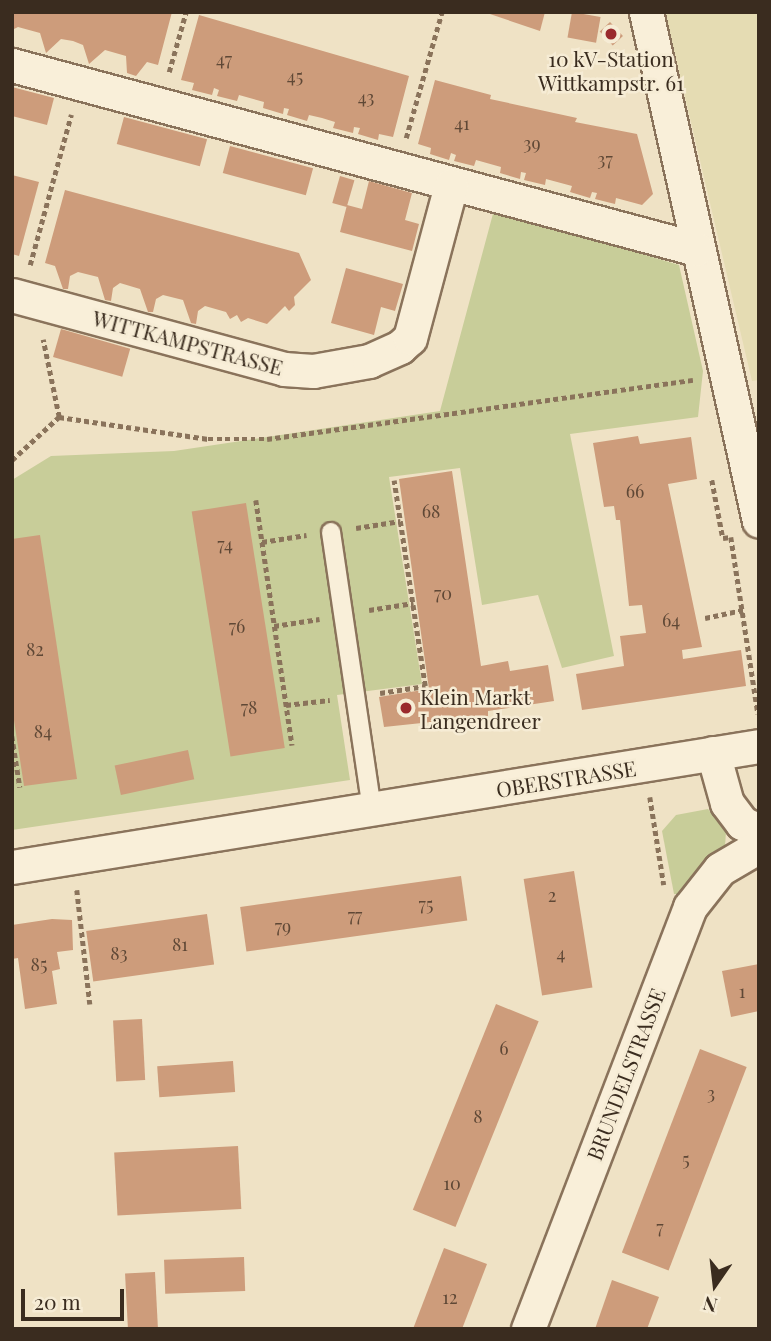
<!DOCTYPE html>
<style>
body{margin:0}
#map{position:relative;width:771px;height:1341px;overflow:hidden;background:#efe2c5;font-family:"Playfair Display",serif}
div>[style]{position:absolute}
[style*='--x']{left:calc(var(--x)*1px);top:calc(var(--y)*1px);width:calc(var(--w)*1px);rotate:calc(var(--a)*1deg)}
.farmland>*{inset:0;background:#e5dcb3}
.green>*{inset:0;background:#c8cd99}
.building>*{inset:0;background:#cd9c7b;transform-origin:0 0}
.path>*{height:4.5px;margin-top:-2.25px;transform-origin:0;background:repeating-linear-gradient(90deg,#8a735b 0 5px,transparent 0 8.5px)}
.roads{filter:drop-shadow(2px 0 #8a735b) drop-shadow(-2px 0 #8a735b) drop-shadow(0 2px #8a735b) drop-shadow(0 -2px #8a735b)}
.service>*{height:18px;margin:-9px;padding:0 9px;transform-origin:9px;border-radius:9px;background:#f9efd9}
.minor>*{height:33px;margin:-16.5px;padding:0 16.5px;transform-origin:16.5px;border-radius:16.5px;background:#f9efd9}
.dots>*{width:19px;height:19px;translate:-50% -50%;box-sizing:border-box;border:4px solid #f6ecd5;border-radius:50%}
span{translate:-50% -50%;white-space:nowrap;text-align:center;line-height:1.15;-webkit-text-stroke:5px #f6ecd5;paint-order:stroke}
.number-label{font-size:18px;color:#5f4836}
.number-label span{-webkit-text-stroke-width:0}
.poi-label{font-size:21px;color:#3a2c1f}
.left{translate:0 -50%;text-align:left}
.street-label{font-size:21px;color:#3a2c1f}
.frame{position:absolute;inset:0;border:14px solid #3a2c1f;pointer-events:none}
.north{position:absolute;left:680px;top:1250px;width:70px;height:70px;-webkit-text-stroke:5px #f6ecd5;paint-order:stroke;rotate:194deg;font-size:19px;font-weight:700;line-height:28px;text-align:center;color:#3a2c1f}
.north::after{content:'';display:block;margin:auto;width:24px;height:32px;background:#3a2c1f;clip-path:polygon(50% 0,100% 100%,50% 72%,0 100%)}
.scale{position:absolute;left:21px;top:1289px;width:103px;height:32px;box-sizing:border-box;border:4px solid #3a2c1f;border-top:0;padding-left:9px;font-size:21px;line-height:24px;white-space:nowrap;color:#3a2c1f;-webkit-text-stroke:5px #f6ecd5;paint-order:stroke}
</style>
<div id="map">
<div class="farmland">
<i style="clip-path:polygon(665px 12px,759px 12px,759px 380px,752px 381px)"></i>
</div>
<div class="green">
<i style="clip-path:polygon(494px 210px,679px 265px,703px 371px,698px 417px,570px 434px,614px 656px,562px 668px,538px 595px,482px 605px,460px 468px,389px 477px,422px 684px,337px 695px,350px 780px,12px 830px,12px 480px,51px 456px,174px 451px,440px 411px)"></i>
<i style="clip-path:polygon(708px 809px,726px 832px,725px 846px,681px 894px,674px 894px,662px 831px,676px 815px)"></i>
</div>
<div class="building">
<i style="clip-path:polygon(12px 12px,172px 12px,158px 65px,147px 62px,136px 76px,127px 73px,126px 56px,105px 50px,89px 64px,83px 45px,73px 41px,61px 39px,46px 53px,40px 33px,18px 27px,12px 30px)"></i>
<i style="clip-path:polygon(484px 12px,545px 12px,540px 31px)"></i>
<i style="left:572px;top:12px;width:29px;height:26px;rotate:10deg"></i>
<i style="clip-path:polygon(199px 15px,409px 76px,393px 137px,379px 134px,378px 140px,358px 134px,360px 128px,354px 127px,353px 133px,333px 128px,335px 122px,322px 118px,309px 115px,307px 121px,287px 115px,289px 109px,284px 108px,283px 114px,263px 108px,264px 102px,239px 95px,237px 101px,217px 96px,219px 90px,214px 88px,212px 95px,192px 90px,194px 83px,181px 80px)"></i>
<i style="left:610px;top:22px;width:19px;height:14px;rotate:47deg"></i>
<i style="clip-path:polygon(435px 80px,491px 95px,490px 99px,577px 118px,575px 122px,637px 134px,653px 194px,642px 205px,616px 198px,615px 204px,595px 199px,597px 193px,592px 192px,590px 198px,570px 192px,572px 186px,546px 179px,545px 185px,524px 180px,526px 173px,521px 172px,520px 179px,500px 173px,501px 167px,476px 160px,474px 166px,454px 161px,456px 155px,451px 153px,449px 160px,430px 154px,431px 148px,418px 144px)"></i>
<i style="clip-path:polygon(12px 87px,54px 98px,47px 125px,12px 116px)"></i>
<i style="left:124px;top:117px;width:86px;height:28px;rotate:15deg"></i>
<i style="left:230px;top:146px;width:86px;height:28px;rotate:15deg"></i>
<i style="clip-path:polygon(12px 175px,39px 182px,19px 256px,12px 254px)"></i>
<i style="left:340px;top:176px;width:15px;height:28px;rotate:16deg"></i>
<i style="clip-path:polygon(369px 181px,412px 193px,405px 220px,419px 224px,412px 251px,340px 232px,347px 205px,362px 209px)"></i>
<i style="clip-path:polygon(65px 190px,299px 253px,311px 280px,294px 297px,295px 305px,289px 311px,285px 306px,267px 324px,248px 318px,241px 322px,237px 315px,230px 319px,226px 312px,205px 306px,198px 311px,196px 324px,191px 323px,183px 300px,163px 295px,156px 299px,153px 312px,148px 312px,140px 289px,120px 283px,113px 288px,111px 301px,105px 300px,98px 277px,78px 272px,70px 276px,68px 289px,63px 289px,55px 266px,45px 263px)"></i>
<i style="clip-path:polygon(346px 268px,403px 284px,395px 311px,381px 307px,374px 335px,331px 323px)"></i>
<i style="left:61px;top:329px;width:72px;height:29px;rotate:16deg"></i>
<i style="clip-path:polygon(638px 436px,640px 444px,691px 437px,697px 479px,668px 484px,702px 647px,682px 650px,683px 659px,741px 650px,746px 686px,582px 710px,576px 674px,624px 666px,620px 636px,646px 633px,642px 605px,629px 606px,620px 520px,616px 520px,614px 506px,604px 507px,593px 443px)"></i>
<i style="clip-path:polygon(452px 471px,481px 666px,508px 661px,510px 671px,548px 665px,554px 701px,488px 711px,488px 716px,384px 727px,379px 697px,429px 689px,399px 479px)"></i>
<i style="left:246px;top:503px;width:248px;height:55px;rotate:81deg"></i>
<i style="clip-path:polygon(40px 535px,77px 779px,24px 786px,12px 707px,12px 539px)"></i>
<i style="left:188px;top:750px;width:30px;height:75px;rotate:78deg"></i>
<i style="left:574px;top:871px;width:118px;height:51px;rotate:81deg"></i>
<i style="left:461px;top:876px;width:45px;height:223px;rotate:82deg"></i>
<i style="left:207px;top:914px;width:51px;height:122px;rotate:82deg"></i>
<i style="clip-path:polygon(52px 919px,72px 920px,73px 950px,57px 952px,60px 969px,52px 971px,57px 1004px,25px 1009px,18px 958px,12px 959px,12px 925px)"></i>
<i style="clip-path:polygon(759px 964px,759px 1011px,731px 1017px,722px 971px)"></i>
<i style="left:496px;top:1004px;width:46px;height:222px;rotate:22deg"></i>
<i style="left:142px;top:1019px;width:61px;height:29px;rotate:87deg"></i>
<i style="left:700px;top:1049px;width:50px;height:218px;rotate:21deg"></i>
<i style="left:233px;top:1061px;width:31px;height:76px;rotate:86deg"></i>
<i style="left:238px;top:1146px;width:63px;height:124px;rotate:87deg"></i>
<i style="clip-path:polygon(444px 1248px,487px 1264px,462px 1329px,413px 1329px)"></i>
<i style="left:244px;top:1257px;width:34px;height:80px;rotate:88deg"></i>
<i style="left:155px;top:1272px;width:57px;height:30px;rotate:87deg"></i>
<i style="clip-path:polygon(612px 1280px,659px 1297px,647px 1329px,595px 1329px)"></i>
</div>
<div class="path">
<i style="--x:169;--y:72;--w:62;--a:-74.2"></i>
<i style="--x:406;--y:138;--w:131;--a:-74.1"></i>
<i style="--x:30;--y:265;--w:156;--a:-74.7"></i>
<i style="--x:59;--y:417;--w:151;--a:8.4"></i>
<i style="--x:208;--y:439;--w:59;--a:0"></i>
<i style="--x:267;--y:439;--w:430;--a:-7.9"></i>
<i style="--x:12;--y:460;--w:64;--a:-42.5"></i>
<i style="--x:59;--y:417;--w:79;--a:-101.7"></i>
<i style="--x:712;--y:480;--w:59;--a:79.3"></i>
<i style="--x:723;--y:538;--w:8;--a:-7"></i>
<i style="--x:731;--y:537;--w:179;--a:81.3"></i>
<i style="--x:256;--y:500;--w:248;--a:81.6"></i>
<i style="--x:356;--y:528;--w:45;--a:-9"></i>
<i style="--x:262;--y:542;--w:45;--a:-9"></i>
<i style="--x:369;--y:610;--w:45;--a:-9"></i>
<i style="--x:705;--y:618;--w:39;--a:-12"></i>
<i style="--x:274;--y:626;--w:46;--a:-8.8"></i>
<i style="--x:380;--y:693;--w:46;--a:-8.8"></i>
<i style="--x:425;--y:686;--w:208;--a:-98.6"></i>
<i style="--x:286;--y:705;--w:44;--a:-6.5"></i>
<i style="--x:12;--y:736;--w:52;--a:81.1"></i>
<i style="--x:650;--y:797;--w:89;--a:81"></i>
<i style="--x:77;--y:890;--w:115;--a:83.5"></i>
</div>
<div class="roads">
<div class="service">
<i style="--x:331;--y:532;--w:281;--a:81.6"></i>
</div>
<div class="minor">
<i style="--x:646;--y:12;--w:521;--a:77.48"></i>
<i style="--x:12;--y:65;--w:709;--a:15.04"></i>
<i style="--x:12;--y:295;--w:282;--a:15.2"></i>
<i style="--x:284;--y:369;--w:29;--a:4"></i>
<i style="--x:313;--y:371;--w:57;--a:-10.1"></i>
<i style="--x:369;--y:361;--w:34;--a:-24"></i>
<i style="--x:400;--y:347;--w:13;--a:-42"></i>
<i style="--x:410;--y:338;--w:158;--a:-75"></i>
<i style="--x:713;--y:753;--w:52;--a:74.4"></i>
<i style="--x:727;--y:803;--w:25;--a:53"></i>
<i style="--x:742;--y:823;--w:19;--a:25"></i>
<i style="--x:12;--y:867;--w:757;--a:-9.2"></i>
<i style="--x:528;--y:1329;--w:452;--a:-69"></i>
<i style="--x:690;--y:907;--w:48;--a:-51.7"></i>
<i style="--x:720;--y:869;--w:45;--a:-30.5"></i>
</div>
</div>
<div class="dots">
<i style="left:611px;top:34px;background:#9a2a2d"></i>
<i style="left:406px;top:708px;background:#9a2a2d"></i>
</div>
<div class="number-label">
<span style="left:224px;top:59px">47</span>
<span style="left:295px;top:76px">45</span>
<span style="left:366px;top:97px">43</span>
<span style="left:462px;top:123px">41</span>
<span style="left:532px;top:143px">39</span>
<span style="left:605px;top:159px">37</span>
<span style="left:635px;top:491px">66</span>
<span style="left:431px;top:511px">68</span>
<span style="left:225px;top:544px">74</span>
<span style="left:443px;top:593px">70</span>
<span style="left:671px;top:620px">64</span>
<span style="left:237px;top:626px">76</span>
<span style="left:35px;top:649px">82</span>
<span style="left:249px;top:707px">78</span>
<span style="left:43px;top:731px">84</span>
<span style="left:552px;top:895px">2</span>
<span style="left:426px;top:904px">75</span>
<span style="left:355px;top:915px">77</span>
<span style="left:283px;top:926px">79</span>
<span style="left:180px;top:944px">81</span>
<span style="left:119px;top:953px">83</span>
<span style="left:561px;top:953px">4</span>
<span style="left:39px;top:964px">85</span>
<span style="left:742px;top:991px">1</span>
<span style="left:504px;top:1048px">6</span>
<span style="left:711px;top:1093px">3</span>
<span style="left:478px;top:1116px">8</span>
<span style="left:686px;top:1159px">5</span>
<span style="left:452px;top:1183px">10</span>
<span style="left:660px;top:1227px">7</span>
<span style="left:450px;top:1297px">12</span>
</div>
<div class="poi-label">
<span style="left:611px;top:70px">10 kV-Station<br>Wittkampstr. 61</span>
<span class="left" style="left:420px;top:708px">Klein Markt<br>Langendreer</span>
</div>
<div class="street-label">
<span style="left:188px;top:342px;rotate:15deg">WITTKAMPSTRASSE</span>
<span style="left:566px;top:778px;rotate:-9deg">OBERSTRASSE</span>
<span style="left:625px;top:1074px;rotate:-69deg">BRUNDELSTRASSE</span>
</div>
<div class="frame"></div>
<div class="north">N</div>
<div class="scale">20 m</div>
</div>
